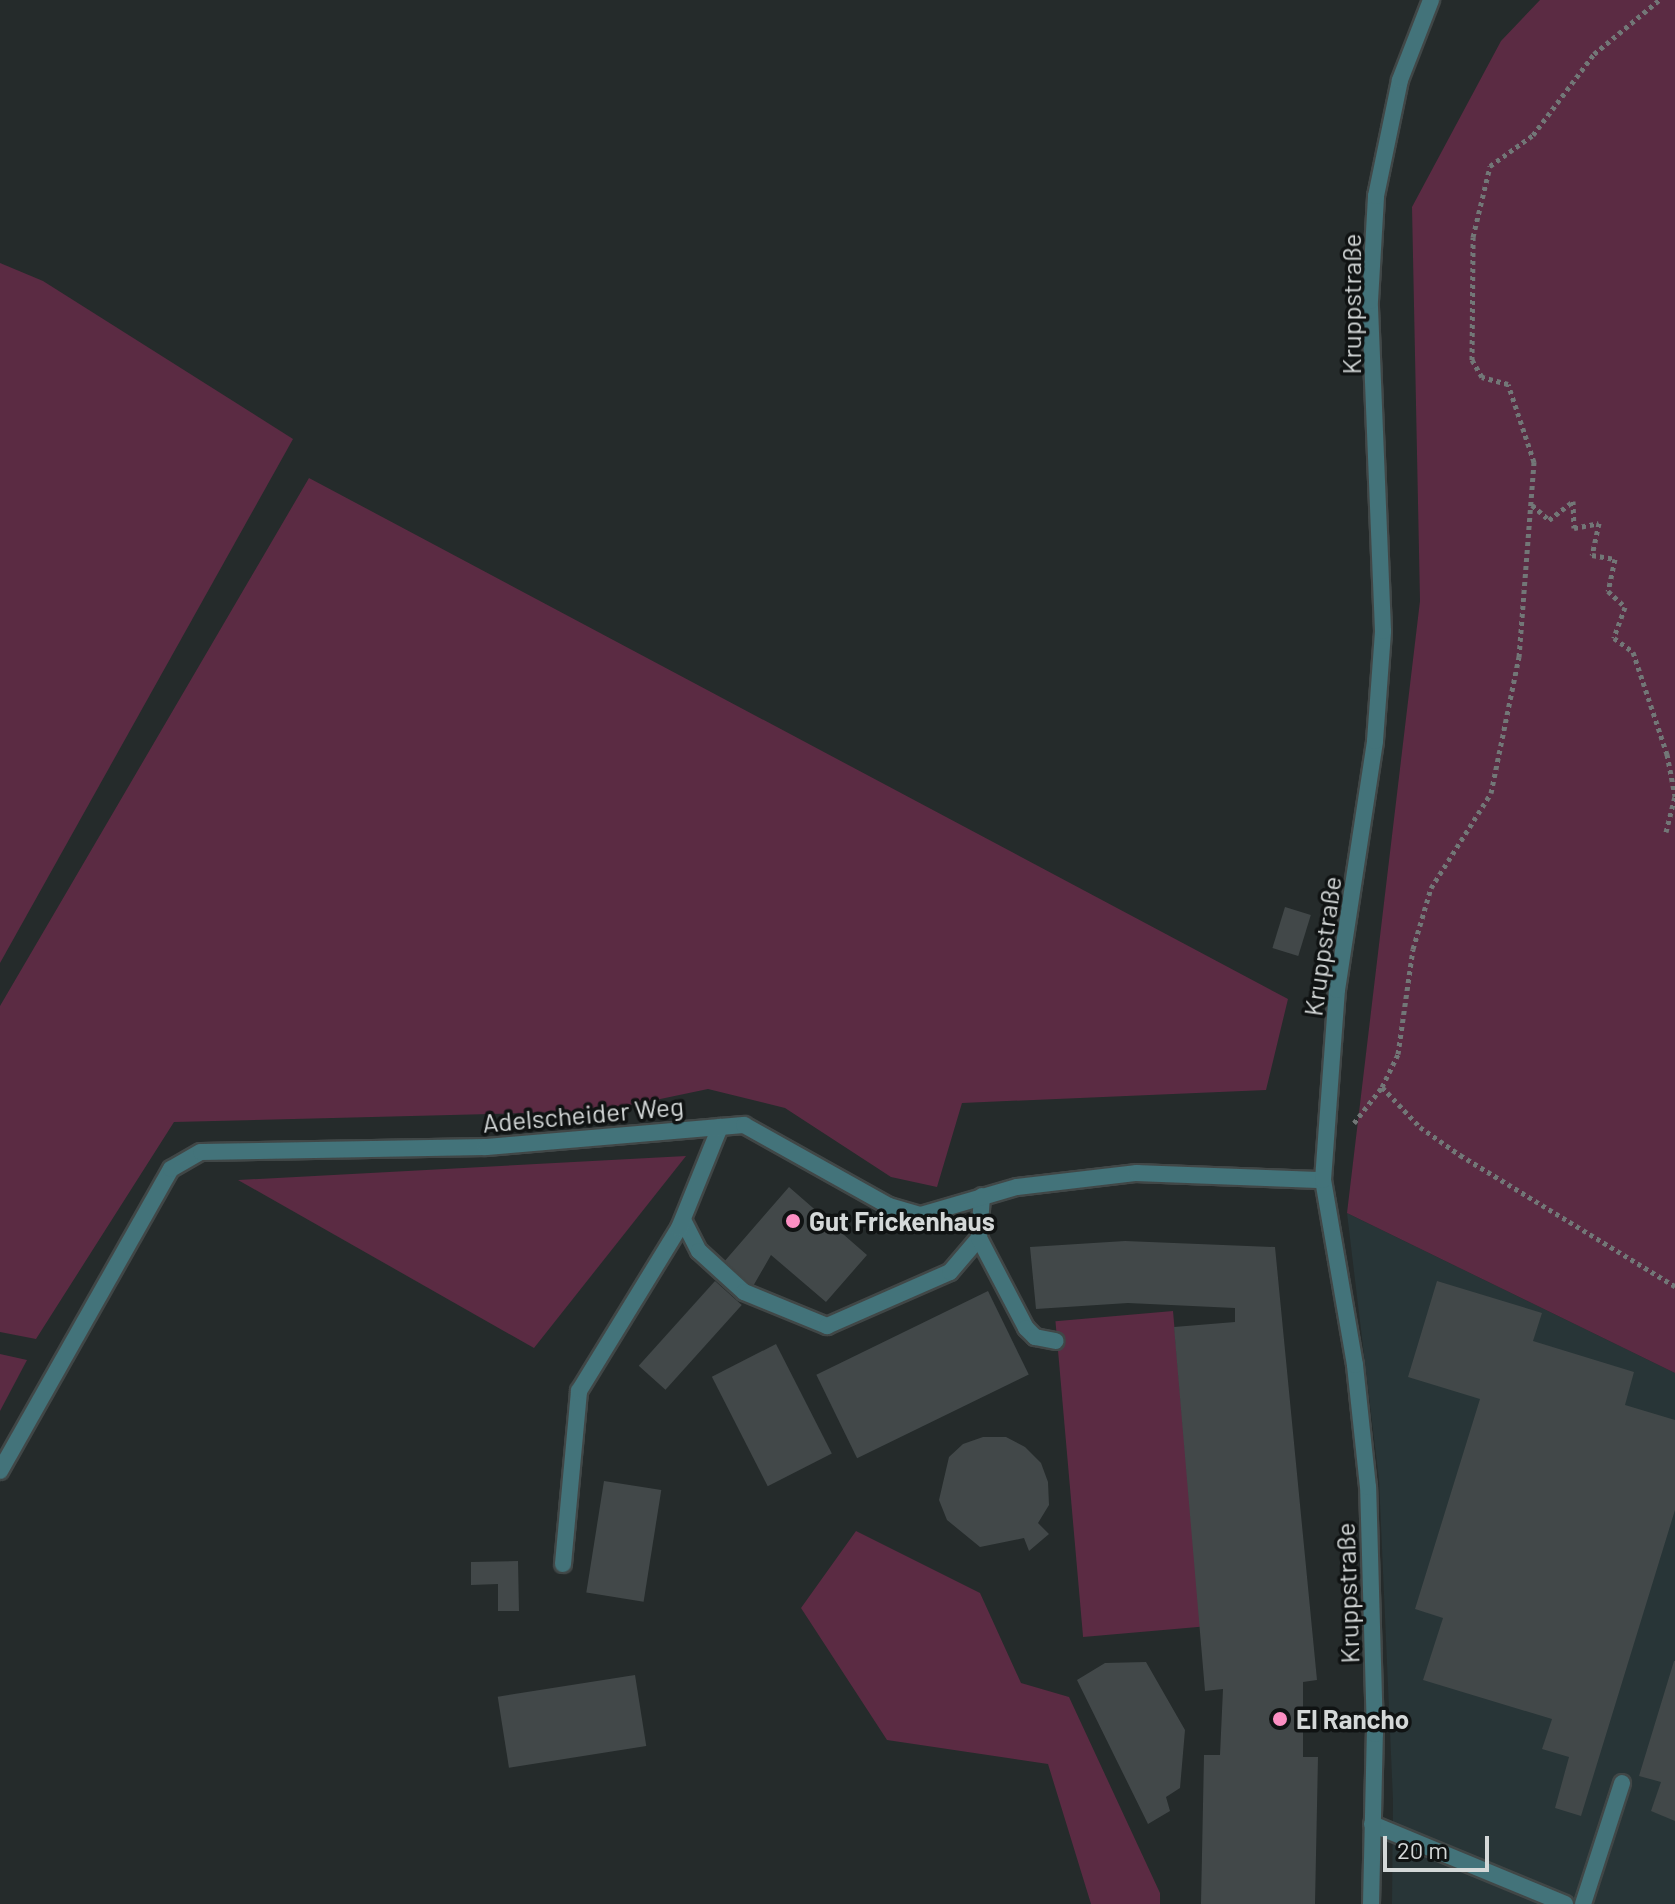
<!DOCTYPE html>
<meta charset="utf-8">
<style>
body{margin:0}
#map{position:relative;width:1675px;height:1904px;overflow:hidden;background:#252b2b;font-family:Barlow,sans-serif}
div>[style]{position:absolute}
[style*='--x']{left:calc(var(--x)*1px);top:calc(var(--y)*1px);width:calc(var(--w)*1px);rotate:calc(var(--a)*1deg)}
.built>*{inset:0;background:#283537}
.green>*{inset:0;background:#5b2b43;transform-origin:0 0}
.building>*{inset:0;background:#424849;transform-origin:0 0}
.path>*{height:5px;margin-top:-2.5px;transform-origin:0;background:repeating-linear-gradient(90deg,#727777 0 4px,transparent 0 8px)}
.roads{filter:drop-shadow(2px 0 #414747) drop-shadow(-2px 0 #414747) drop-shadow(0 2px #414747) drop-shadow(0 -2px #414747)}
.lane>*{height:16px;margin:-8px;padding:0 8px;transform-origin:8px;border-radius:8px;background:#43737a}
.street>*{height:16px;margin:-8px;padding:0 8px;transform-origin:8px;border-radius:8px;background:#43737a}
.dots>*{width:22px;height:22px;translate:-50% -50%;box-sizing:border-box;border:4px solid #101313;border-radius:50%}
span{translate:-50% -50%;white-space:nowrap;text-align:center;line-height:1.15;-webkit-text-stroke:7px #101313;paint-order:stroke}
.street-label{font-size:26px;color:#d4d8d8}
.poi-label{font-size:26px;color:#d4d8d8;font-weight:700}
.left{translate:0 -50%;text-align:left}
.scale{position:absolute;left:1383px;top:1836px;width:106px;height:36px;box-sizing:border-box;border:4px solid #d4d8d8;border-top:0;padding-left:10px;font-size:24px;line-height:28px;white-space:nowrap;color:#d4d8d8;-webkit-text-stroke:6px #101313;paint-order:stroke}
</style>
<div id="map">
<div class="built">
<i style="clip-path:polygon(1347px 1213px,1675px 1373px,1675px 1904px,1392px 1904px,1393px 1800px,1379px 1480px)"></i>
</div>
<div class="green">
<i style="clip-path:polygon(1540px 0,1675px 0,1675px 1373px,1347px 1213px,1420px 601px,1412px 207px,1501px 41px)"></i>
<i style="clip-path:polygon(0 263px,43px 281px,293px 439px,0 963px)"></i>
<i style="clip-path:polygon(309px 478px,1288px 999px,1266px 1090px,962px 1103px,937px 1187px,891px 1177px,785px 1108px,708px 1089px,603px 1111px,174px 1122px,36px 1339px,0 1332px,0 1006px)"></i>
<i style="clip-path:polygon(686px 1156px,534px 1348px,238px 1180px)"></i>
<i style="left:1173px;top:1311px;width:317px;height:118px;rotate:85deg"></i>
<i style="clip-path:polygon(0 1354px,27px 1360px,0 1411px)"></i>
<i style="clip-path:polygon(856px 1531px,980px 1593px,1021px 1683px,1069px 1697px,1160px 1893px,1160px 1904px,1091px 1904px,1048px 1764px,887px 1740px,801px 1608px)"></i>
</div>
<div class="building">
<i style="left:1285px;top:907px;width:27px;height:43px;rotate:17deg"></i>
<i style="clip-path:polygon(789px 1187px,867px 1255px,826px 1302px,771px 1255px,752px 1288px,723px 1263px)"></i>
<i style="clip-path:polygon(1125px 1241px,1275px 1247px,1317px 1680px,1303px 1682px,1303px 1757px,1318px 1757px,1315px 1904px,1201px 1904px,1204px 1755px,1220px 1755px,1223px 1689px,1205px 1691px,1174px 1327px,1235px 1322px,1235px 1308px,1128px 1303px,1036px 1309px,1030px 1247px)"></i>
<i style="left:715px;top:1281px;width:36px;height:114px;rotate:42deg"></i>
<i style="clip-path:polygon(1437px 1281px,1542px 1313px,1533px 1341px,1634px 1372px,1625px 1405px,1675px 1420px,1675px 1510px,1581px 1816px,1555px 1808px,1569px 1757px,1542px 1749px,1552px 1719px,1423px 1680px,1443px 1618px,1415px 1609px,1480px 1399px,1408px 1377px)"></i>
<i style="left:988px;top:1291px;width:93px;height:191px;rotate:64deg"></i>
<i style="left:776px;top:1344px;width:123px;height:72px;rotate:63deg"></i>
<i style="clip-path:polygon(983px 1437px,1006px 1437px,1025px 1447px,1041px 1463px,1048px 1482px,1049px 1505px,1038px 1523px,1049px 1534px,1029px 1551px,1024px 1538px,980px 1547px,947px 1520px,939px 1500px,949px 1457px,963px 1444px)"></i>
<i style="left:604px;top:1481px;width:58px;height:113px;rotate:9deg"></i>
<i style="clip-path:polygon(518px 1561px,519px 1611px,498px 1611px,498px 1584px,471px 1585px,471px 1562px)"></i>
<i style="clip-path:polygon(1674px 1661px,1675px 1661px,1675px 1821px,1651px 1811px,1661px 1782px,1639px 1776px)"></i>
<i style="clip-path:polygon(1146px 1662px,1185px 1730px,1180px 1788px,1166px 1797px,1170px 1811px,1148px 1824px,1077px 1680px,1105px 1663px)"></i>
<i style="left:635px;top:1675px;width:72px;height:139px;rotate:81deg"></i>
</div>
<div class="path">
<i style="--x:1532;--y:505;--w:23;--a:41"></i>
<i style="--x:1549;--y:520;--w:31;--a:-38"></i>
<i style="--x:1573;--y:501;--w:27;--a:88"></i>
<i style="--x:1574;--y:528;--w:25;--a:-11"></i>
<i style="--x:1599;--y:523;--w:33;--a:102"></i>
<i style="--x:1592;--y:555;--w:23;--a:10"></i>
<i style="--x:1615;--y:559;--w:33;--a:102"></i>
<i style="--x:1608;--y:591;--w:23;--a:43"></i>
<i style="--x:1625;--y:607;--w:33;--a:110"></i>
<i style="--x:1614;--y:638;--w:24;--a:36"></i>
<i style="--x:1633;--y:652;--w:108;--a:71.6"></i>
<i style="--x:1667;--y:754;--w:43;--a:79.2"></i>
<i style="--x:1666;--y:832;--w:36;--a:-76"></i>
<i style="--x:1382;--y:1087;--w:55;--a:46.5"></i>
<i style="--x:1420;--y:1127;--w:49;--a:35"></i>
<i style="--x:1460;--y:1155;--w:252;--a:31.4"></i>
<i style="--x:1354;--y:1123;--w:46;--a:-52.1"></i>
<i style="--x:1382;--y:1087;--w:37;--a:-64"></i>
<i style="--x:1398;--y:1054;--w:106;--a:-81.9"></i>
<i style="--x:1413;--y:949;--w:64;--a:-73.6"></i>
<i style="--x:1431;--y:888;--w:112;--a:-57.7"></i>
<i style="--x:1491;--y:793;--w:139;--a:-78.4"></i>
<i style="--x:1519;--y:657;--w:196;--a:-85.6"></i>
<i style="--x:1534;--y:462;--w:82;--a:-108.4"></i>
<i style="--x:1508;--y:384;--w:27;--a:-165"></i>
<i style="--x:1482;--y:377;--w:20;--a:-120"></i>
<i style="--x:1472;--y:360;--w:123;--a:-89.5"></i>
<i style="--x:1473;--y:237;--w:73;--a:-76.5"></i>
<i style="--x:1490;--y:166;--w:53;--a:-35.8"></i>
<i style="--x:1533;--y:135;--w:101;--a:-53"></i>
<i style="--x:1594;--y:54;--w:85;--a:-39.7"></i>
</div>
<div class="roads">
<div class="lane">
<i style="--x:683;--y:1220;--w:35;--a:63"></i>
<i style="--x:699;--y:1251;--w:61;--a:42.3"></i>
<i style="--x:744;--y:1292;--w:90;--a:22.3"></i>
<i style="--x:827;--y:1326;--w:134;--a:-23.7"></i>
<i style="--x:950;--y:1272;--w:45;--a:-49.5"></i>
<i style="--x:979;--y:1238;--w:42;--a:-85.9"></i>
<i style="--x:979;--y:1238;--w:102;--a:62.4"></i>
<i style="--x:1026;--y:1328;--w:13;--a:45"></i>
<i style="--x:1035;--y:1337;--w:21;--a:11"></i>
<i style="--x:563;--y:1564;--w:174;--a:-84.7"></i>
<i style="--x:579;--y:1391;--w:191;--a:-58.5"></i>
<i style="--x:679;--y:1228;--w:109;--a:-67.9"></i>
<i style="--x:1583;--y:1904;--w:127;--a:-72.1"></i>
</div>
<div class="street">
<i style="--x:0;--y:1471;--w:347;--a:-60.5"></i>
<i style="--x:171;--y:1169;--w:34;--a:-30"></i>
<i style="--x:201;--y:1152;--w:285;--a:-1"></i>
<i style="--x:486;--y:1147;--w:259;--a:-4.9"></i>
<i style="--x:744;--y:1125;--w:166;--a:29.2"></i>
<i style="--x:889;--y:1206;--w:33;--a:16"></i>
<i style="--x:921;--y:1215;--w:100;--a:-16.3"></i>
<i style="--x:1017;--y:1187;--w:121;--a:-6.7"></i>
<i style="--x:1137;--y:1173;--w:186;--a:2.2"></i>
<i style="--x:1372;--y:1824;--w:209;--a:22.5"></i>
<i style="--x:1371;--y:1904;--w:170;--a:-88.7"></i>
<i style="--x:1375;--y:1734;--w:247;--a:-91.6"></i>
<i style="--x:1368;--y:1487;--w:123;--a:-96.1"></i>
<i style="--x:1355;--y:1365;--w:188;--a:-99.8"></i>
<i style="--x:1323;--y:1180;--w:191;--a:-85.8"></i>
<i style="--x:1337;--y:990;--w:252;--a:-81.3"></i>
<i style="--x:1375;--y:741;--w:110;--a:-85.8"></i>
<i style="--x:1383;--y:631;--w:330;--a:-92.3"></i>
<i style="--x:1370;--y:301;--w:105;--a:-86.7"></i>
<i style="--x:1376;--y:196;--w:118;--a:-78.3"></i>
<i style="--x:1400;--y:80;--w:86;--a:-68.8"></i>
</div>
</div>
<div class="dots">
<i style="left:793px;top:1221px;background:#fc8fc3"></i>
<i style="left:1280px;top:1719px;background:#fc8fc3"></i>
</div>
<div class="street-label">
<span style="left:1351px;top:304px;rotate:-90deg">Kruppstraße</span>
<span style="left:1322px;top:946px;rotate:-82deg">Kruppstraße</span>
<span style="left:583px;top:1114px;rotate:-5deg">Adelscheider Weg</span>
<span style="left:1347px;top:1593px;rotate:-92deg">Kruppstraße</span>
</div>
<div class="poi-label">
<span class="left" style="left:809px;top:1221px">Gut Frickenhaus</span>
<span class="left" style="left:1296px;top:1719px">El Rancho</span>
</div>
<div class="scale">20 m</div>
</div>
